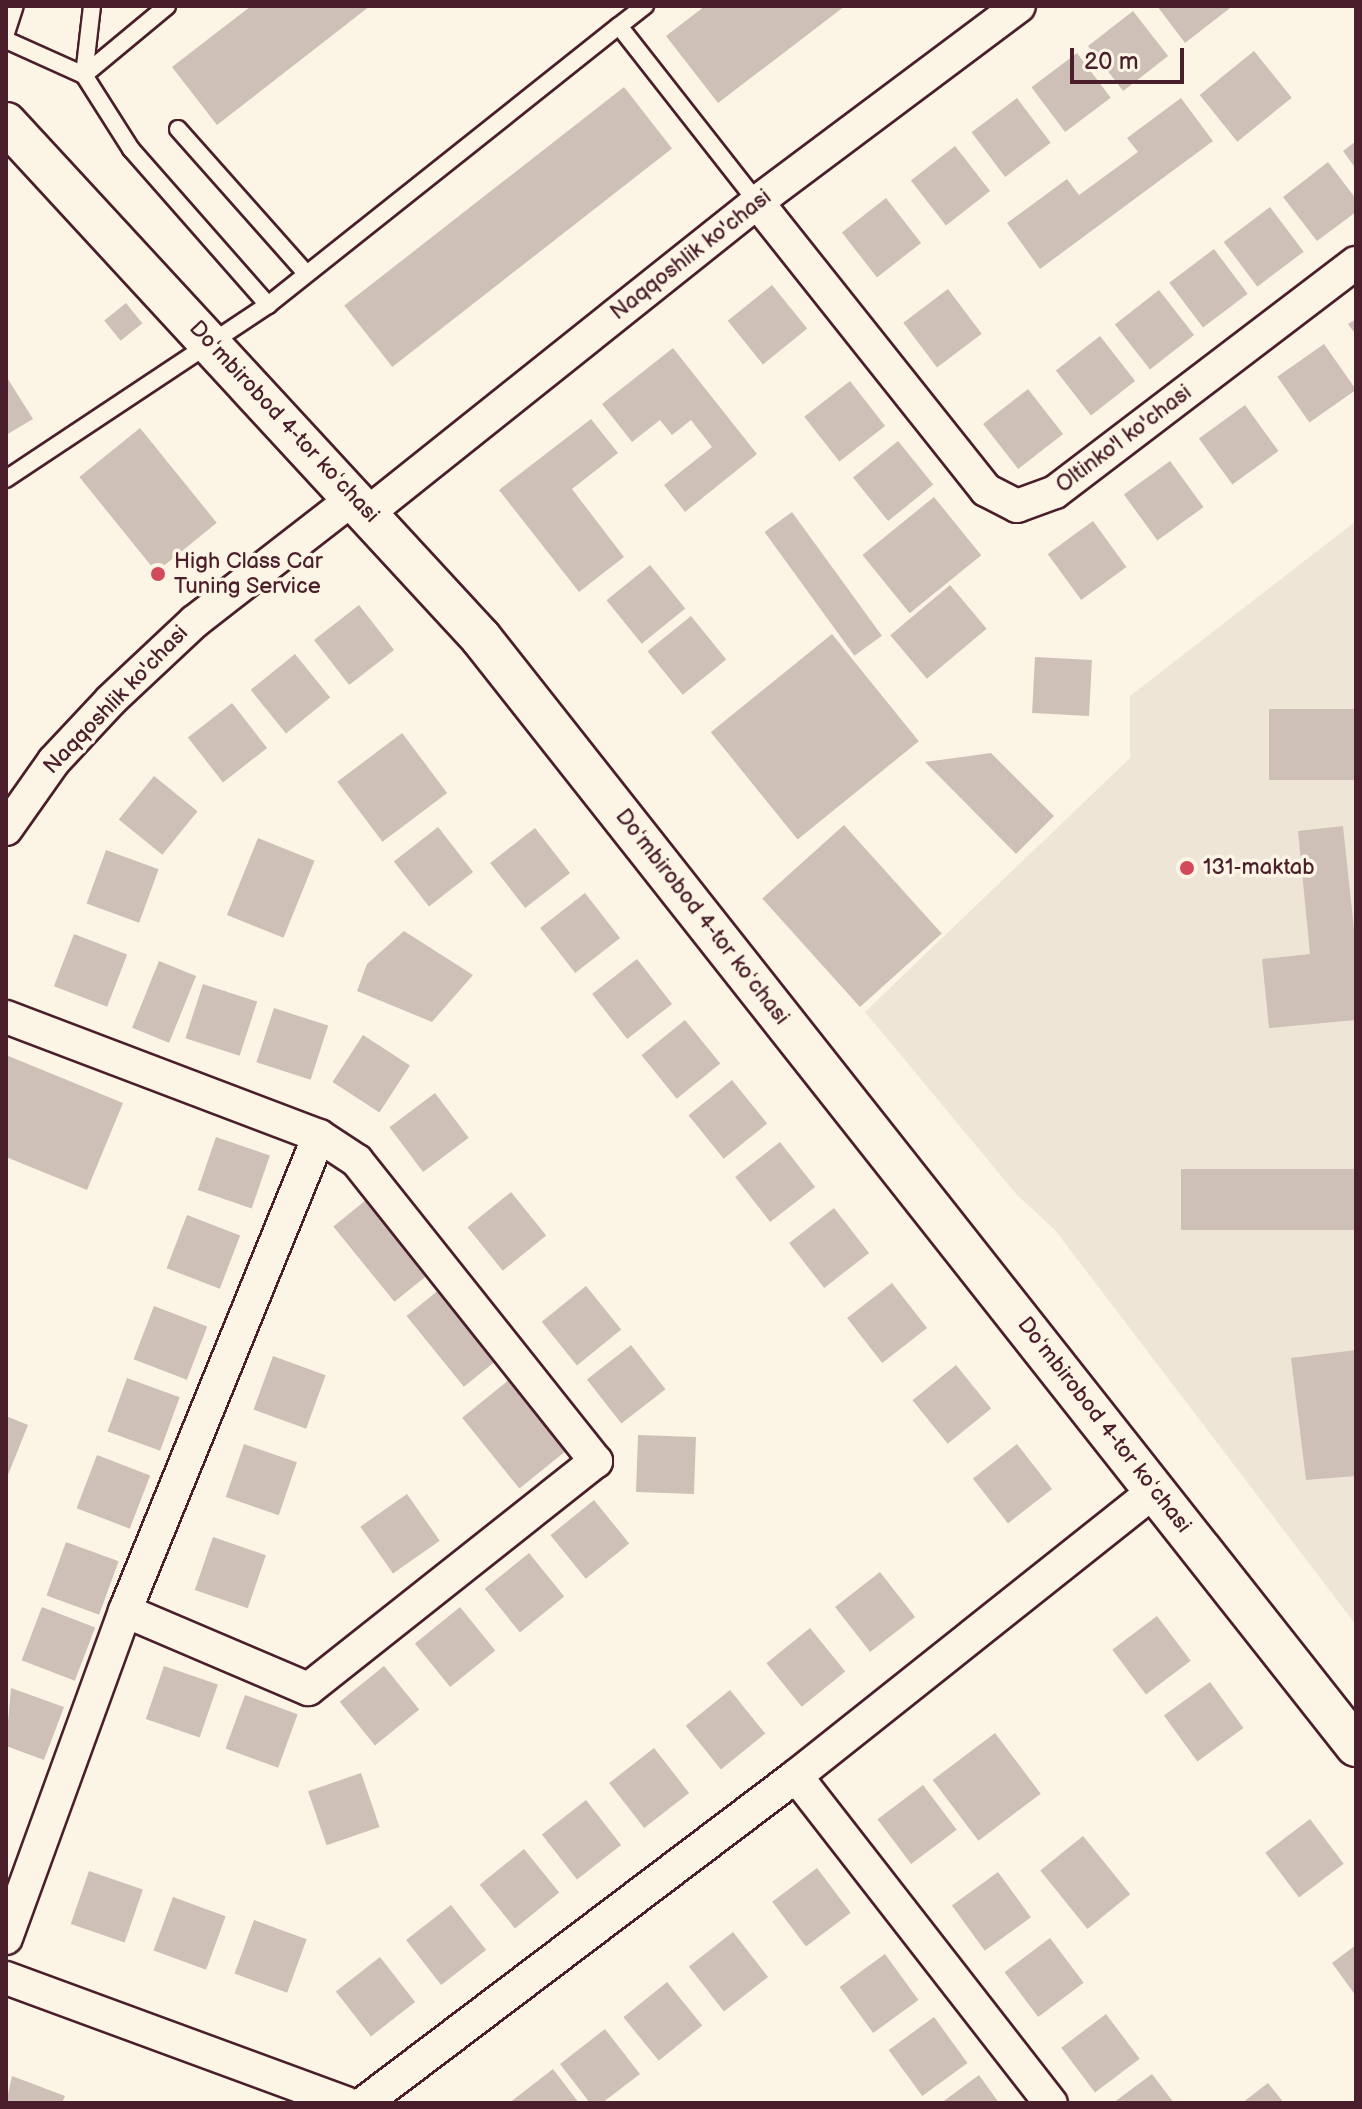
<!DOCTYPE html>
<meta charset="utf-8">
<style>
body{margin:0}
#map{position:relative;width:1362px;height:2109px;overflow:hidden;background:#fcf5e5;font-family:"Balsamiq Sans",sans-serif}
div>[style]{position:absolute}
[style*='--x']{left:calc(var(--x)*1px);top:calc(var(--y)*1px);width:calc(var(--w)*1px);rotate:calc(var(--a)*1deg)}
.built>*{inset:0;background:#eee5d7}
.building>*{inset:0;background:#cfc0b7;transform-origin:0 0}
.roads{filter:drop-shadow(2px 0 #4a1f2b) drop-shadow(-2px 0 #4a1f2b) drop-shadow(0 2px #4a1f2b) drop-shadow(0 -2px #4a1f2b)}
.service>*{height:16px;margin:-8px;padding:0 8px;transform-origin:8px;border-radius:8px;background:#fcf5e5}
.minor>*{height:32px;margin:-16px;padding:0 16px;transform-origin:16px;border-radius:16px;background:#fcf5e5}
.tertiary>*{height:40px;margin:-20px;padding:0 20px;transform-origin:20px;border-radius:20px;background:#fcf5e5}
.dots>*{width:22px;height:22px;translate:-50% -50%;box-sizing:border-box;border:4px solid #fcf5e5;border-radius:50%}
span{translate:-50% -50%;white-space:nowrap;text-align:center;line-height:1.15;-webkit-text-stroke:7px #fcf5e5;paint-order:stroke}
.street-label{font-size:22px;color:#4a1f2b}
.poi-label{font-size:22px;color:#4a1f2b}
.left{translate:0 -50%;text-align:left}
.frame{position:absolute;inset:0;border:8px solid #4a1f2b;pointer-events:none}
.scale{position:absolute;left:1070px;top:48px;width:114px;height:36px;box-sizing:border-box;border:4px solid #4a1f2b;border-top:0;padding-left:10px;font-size:24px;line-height:28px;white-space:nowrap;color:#4a1f2b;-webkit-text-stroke:6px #fcf5e5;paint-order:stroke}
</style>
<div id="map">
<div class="built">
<i style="clip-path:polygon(1356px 521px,1356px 1625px,1055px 1230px,1017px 1195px,865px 1012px,1130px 758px,1130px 696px)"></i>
</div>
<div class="building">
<i style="clip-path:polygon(251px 6px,370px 6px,217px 125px,172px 67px)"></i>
<i style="clip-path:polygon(705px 6px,845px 6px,718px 103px,666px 36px)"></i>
<i style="clip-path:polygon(1157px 6px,1228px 6px,1230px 8px,1185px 43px)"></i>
<i style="left:1133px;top:11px;width:57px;height:57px;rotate:52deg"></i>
<i style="left:1254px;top:51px;width:60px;height:70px;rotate:51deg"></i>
<i style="left:1077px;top:53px;width:56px;height:57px;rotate:53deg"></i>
<i style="left:624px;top:87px;width:78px;height:355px;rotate:52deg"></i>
<i style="left:1017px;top:98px;width:56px;height:57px;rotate:53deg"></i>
<i style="clip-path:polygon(1181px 98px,1213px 141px,1040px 269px,1007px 223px,1067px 179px,1079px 195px,1138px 152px,1127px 138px)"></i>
<i style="clip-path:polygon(1356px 141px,1356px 169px,1343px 151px)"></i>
<i style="left:955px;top:146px;width:57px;height:56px;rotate:52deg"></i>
<i style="clip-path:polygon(1328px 162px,1356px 199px,1356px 212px,1317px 241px,1283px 197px)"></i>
<i style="left:886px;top:198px;width:57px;height:56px;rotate:52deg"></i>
<i style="left:1270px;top:207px;width:56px;height:58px;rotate:53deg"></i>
<i style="left:1214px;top:249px;width:56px;height:56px;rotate:53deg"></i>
<i style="left:772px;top:285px;width:56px;height:57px;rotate:51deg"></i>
<i style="left:948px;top:289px;width:56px;height:56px;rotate:53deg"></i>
<i style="left:1159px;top:290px;width:57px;height:56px;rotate:52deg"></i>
<i style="left:126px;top:303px;width:26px;height:28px;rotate:51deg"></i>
<i style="clip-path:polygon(1356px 319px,1356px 335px,1348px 324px)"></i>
<i style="left:1100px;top:336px;width:57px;height:56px;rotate:52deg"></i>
<i style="left:1324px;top:344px;width:56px;height:57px;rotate:55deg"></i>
<i style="clip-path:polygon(673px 348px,757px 454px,685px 512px,664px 485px,712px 447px,691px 420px,672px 435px,660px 420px,632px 442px,602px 404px)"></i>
<i style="clip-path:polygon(6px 376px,33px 419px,6px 435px)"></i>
<i style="left:850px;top:381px;width:57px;height:58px;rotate:52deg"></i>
<i style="left:1028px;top:389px;width:57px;height:57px;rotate:52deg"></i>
<i style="left:1245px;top:405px;width:57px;height:57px;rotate:54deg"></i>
<i style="clip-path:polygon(591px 419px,618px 453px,572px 489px,624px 557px,579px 592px,499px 490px)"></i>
<i style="left:140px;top:428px;width:122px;height:78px;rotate:51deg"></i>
<i style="left:898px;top:441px;width:56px;height:58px;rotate:51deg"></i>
<i style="left:1170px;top:461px;width:57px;height:57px;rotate:54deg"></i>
<i style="left:934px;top:497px;width:75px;height:92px;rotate:51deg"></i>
<i style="left:792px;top:512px;width:153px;height:34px;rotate:54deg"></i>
<i style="left:1093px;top:521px;width:57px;height:56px;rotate:54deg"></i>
<i style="left:650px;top:565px;width:56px;height:56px;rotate:51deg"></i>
<i style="left:950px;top:585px;width:57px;height:78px;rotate:50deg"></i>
<i style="left:359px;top:605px;width:57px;height:57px;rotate:52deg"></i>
<i style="left:691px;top:616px;width:56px;height:56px;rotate:51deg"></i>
<i style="left:832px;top:634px;width:138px;height:156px;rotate:51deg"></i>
<i style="left:295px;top:654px;width:56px;height:57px;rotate:51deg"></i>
<i style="left:1035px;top:657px;width:57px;height:56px;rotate:3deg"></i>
<i style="left:232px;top:703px;width:57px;height:56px;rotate:52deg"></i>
<i style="left:1356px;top:709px;width:71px;height:87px;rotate:90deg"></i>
<i style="left:402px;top:733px;width:75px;height:81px;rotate:53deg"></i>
<i style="clip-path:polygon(991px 753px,1054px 816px,1016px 854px,925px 762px)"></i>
<i style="left:154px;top:776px;width:56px;height:56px;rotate:39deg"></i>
<i style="left:844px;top:825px;width:146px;height:110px;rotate:48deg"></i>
<i style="clip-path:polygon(1343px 826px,1356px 948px,1356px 1020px,1269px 1028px,1262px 959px,1310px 954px,1298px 831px)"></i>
<i style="left:438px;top:827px;width:57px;height:56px;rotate:52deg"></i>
<i style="left:535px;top:828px;width:57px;height:57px;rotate:52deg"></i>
<i style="left:258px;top:838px;width:61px;height:83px;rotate:22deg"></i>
<i style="left:106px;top:850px;width:56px;height:57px;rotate:20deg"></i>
<i style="left:585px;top:893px;width:57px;height:57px;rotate:52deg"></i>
<i style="clip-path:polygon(404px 931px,473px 975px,432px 1022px,357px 991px,367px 964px)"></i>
<i style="left:74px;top:934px;width:57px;height:56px;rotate:21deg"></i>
<i style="left:637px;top:959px;width:57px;height:57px;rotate:52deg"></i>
<i style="left:159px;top:961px;width:40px;height:72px;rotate:22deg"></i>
<i style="left:203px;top:984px;width:57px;height:57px;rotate:18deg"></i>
<i style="left:274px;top:1008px;width:57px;height:57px;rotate:18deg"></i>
<i style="left:685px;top:1020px;width:56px;height:56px;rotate:51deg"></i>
<i style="left:363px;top:1035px;width:56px;height:56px;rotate:33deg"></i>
<i style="clip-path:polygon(6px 1055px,123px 1103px,87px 1190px,6px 1157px)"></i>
<i style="left:732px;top:1080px;width:56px;height:56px;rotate:51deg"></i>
<i style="left:435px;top:1093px;width:56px;height:57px;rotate:53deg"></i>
<i style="left:216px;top:1137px;width:57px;height:56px;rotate:19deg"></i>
<i style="left:780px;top:1142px;width:57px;height:57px;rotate:52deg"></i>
<i style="left:1356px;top:1169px;width:61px;height:175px;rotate:90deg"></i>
<i style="left:511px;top:1192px;width:56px;height:56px;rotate:51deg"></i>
<i style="left:366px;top:1200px;width:97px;height:42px;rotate:51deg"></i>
<i style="left:834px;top:1208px;width:57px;height:57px;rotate:52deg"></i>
<i style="left:187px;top:1215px;width:57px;height:57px;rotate:21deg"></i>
<i style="left:892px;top:1283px;width:57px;height:57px;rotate:52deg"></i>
<i style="left:586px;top:1286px;width:56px;height:57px;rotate:51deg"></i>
<i style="left:440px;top:1289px;width:91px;height:43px;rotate:51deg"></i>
<i style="left:154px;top:1306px;width:57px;height:57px;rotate:21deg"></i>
<i style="left:631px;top:1345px;width:56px;height:56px;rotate:52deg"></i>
<i style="clip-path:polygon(1356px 1350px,1356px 1476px,1306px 1480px,1291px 1358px)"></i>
<i style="left:273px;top:1356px;width:56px;height:57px;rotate:20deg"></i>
<i style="left:956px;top:1365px;width:56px;height:56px;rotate:51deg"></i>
<i style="left:515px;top:1375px;width:91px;height:68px;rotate:51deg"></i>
<i style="left:127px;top:1378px;width:56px;height:57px;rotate:20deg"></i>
<i style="clip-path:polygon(6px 1416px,28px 1425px,6px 1480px)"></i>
<i style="left:638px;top:1435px;width:58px;height:57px;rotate:2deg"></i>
<i style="left:244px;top:1444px;width:56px;height:56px;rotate:19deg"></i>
<i style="left:1017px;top:1444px;width:57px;height:56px;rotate:52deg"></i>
<i style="left:97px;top:1455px;width:57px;height:57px;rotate:21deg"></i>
<i style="left:407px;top:1494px;width:57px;height:57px;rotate:55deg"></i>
<i style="left:594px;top:1500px;width:56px;height:56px;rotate:51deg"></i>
<i style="left:213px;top:1537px;width:56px;height:56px;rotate:19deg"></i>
<i style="left:66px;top:1542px;width:56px;height:57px;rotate:20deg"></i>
<i style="left:529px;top:1553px;width:56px;height:57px;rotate:51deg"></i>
<i style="left:880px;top:1572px;width:57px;height:57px;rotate:52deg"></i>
<i style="left:42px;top:1607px;width:57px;height:57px;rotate:21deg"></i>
<i style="left:460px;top:1607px;width:56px;height:58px;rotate:51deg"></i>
<i style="left:1157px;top:1616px;width:56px;height:56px;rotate:53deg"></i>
<i style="left:810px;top:1628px;width:56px;height:56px;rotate:51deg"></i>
<i style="left:164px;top:1666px;width:57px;height:56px;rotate:19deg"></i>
<i style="left:384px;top:1666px;width:56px;height:57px;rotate:51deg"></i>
<i style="left:1210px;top:1682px;width:57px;height:57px;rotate:54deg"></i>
<i style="clip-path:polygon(11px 1688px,64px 1707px,44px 1760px,6px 1746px)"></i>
<i style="left:730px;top:1690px;width:56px;height:57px;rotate:51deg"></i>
<i style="left:245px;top:1695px;width:56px;height:57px;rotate:20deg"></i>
<i style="left:995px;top:1733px;width:76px;height:78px;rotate:53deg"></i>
<i style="left:654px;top:1748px;width:57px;height:57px;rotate:52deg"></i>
<i style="left:361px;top:1773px;width:57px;height:56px;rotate:71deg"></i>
<i style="left:923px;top:1785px;width:56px;height:57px;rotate:53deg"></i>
<i style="left:586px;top:1800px;width:57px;height:56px;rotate:52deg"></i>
<i style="left:1310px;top:1819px;width:56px;height:56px;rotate:53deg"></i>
<i style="left:1083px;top:1836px;width:75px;height:55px;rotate:51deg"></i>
<i style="left:524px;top:1849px;width:56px;height:57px;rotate:51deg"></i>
<i style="left:817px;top:1868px;width:56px;height:56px;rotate:53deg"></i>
<i style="left:89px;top:1871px;width:57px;height:56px;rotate:19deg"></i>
<i style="left:998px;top:1872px;width:56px;height:57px;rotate:54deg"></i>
<i style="left:173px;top:1897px;width:56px;height:57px;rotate:20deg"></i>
<i style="left:451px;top:1905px;width:57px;height:57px;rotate:52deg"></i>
<i style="left:254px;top:1920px;width:56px;height:57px;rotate:20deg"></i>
<i style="left:733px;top:1932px;width:57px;height:56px;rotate:52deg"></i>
<i style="left:1050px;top:1938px;width:56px;height:57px;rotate:53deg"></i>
<i style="clip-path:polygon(1356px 1945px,1356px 1996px,1332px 1963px)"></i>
<i style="left:885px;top:1954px;width:57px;height:56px;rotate:54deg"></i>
<i style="left:380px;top:1957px;width:57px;height:56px;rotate:52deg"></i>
<i style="left:667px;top:1982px;width:56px;height:56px;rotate:51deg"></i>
<i style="left:1106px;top:2014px;width:56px;height:56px;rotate:53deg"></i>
<i style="left:934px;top:2017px;width:57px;height:56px;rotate:54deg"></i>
<i style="clip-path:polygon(605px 2029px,640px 2074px,602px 2103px,590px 2103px,560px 2064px)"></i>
<i style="clip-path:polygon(553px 2069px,579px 2103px,509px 2103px)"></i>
<i style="clip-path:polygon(1152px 2074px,1174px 2103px,1113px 2103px)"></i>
<i style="clip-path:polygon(979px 2075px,999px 2103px,941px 2103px)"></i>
<i style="clip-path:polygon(12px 2076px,65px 2096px,62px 2103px,6px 2103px)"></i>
<i style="clip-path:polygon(1268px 2083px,1284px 2103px,1242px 2103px)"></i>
</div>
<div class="roads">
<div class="service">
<i style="--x:92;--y:6;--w:69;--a:96.6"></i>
<i style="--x:84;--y:75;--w:88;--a:57.6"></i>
<i style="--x:131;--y:149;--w:208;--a:48.7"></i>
<i style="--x:619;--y:26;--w:33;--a:-38"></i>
<i style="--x:6;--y:33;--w:28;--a:-72"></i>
<i style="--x:6;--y:40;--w:85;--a:24.2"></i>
<i style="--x:84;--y:75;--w:108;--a:-39.7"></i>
<i style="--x:178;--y:129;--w:193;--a:48.4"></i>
<i style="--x:6;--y:479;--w:315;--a:-33.6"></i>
<i style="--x:268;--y:305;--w:448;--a:-38.5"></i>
<i style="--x:619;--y:26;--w:224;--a:51.9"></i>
</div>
<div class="minor">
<i style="--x:757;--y:202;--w:368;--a:51.5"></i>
<i style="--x:986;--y:490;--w:35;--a:27"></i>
<i style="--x:1017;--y:506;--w:40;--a:-20.2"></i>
<i style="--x:1055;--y:492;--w:378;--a:-37.3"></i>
<i style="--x:369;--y:512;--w:497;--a:-38.6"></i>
<i style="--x:757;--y:202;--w:327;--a:-36.8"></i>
<i style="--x:6;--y:829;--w:83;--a:-54.8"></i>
<i style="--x:54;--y:761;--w:83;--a:-46.9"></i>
<i style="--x:111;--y:700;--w:114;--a:-43.2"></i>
<i style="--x:194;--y:622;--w:204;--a:-37.8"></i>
<i style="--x:6;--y:1017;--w:335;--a:20.8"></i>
<i style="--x:319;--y:1136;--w:45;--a:33.3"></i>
<i style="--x:357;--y:1161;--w:384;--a:51.5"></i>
<i style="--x:596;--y:1461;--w:367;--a:141.6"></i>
<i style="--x:308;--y:1689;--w:199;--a:-156.9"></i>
<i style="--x:796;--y:1776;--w:415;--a:52.1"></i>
<i style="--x:6;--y:1938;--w:348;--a:-70"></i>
<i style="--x:125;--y:1611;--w:513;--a:-67.78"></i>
<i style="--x:6;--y:1978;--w:362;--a:20.2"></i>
<i style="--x:364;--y:2103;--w:542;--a:-37.12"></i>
<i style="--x:796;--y:1776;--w:460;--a:-38.5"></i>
</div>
<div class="tertiary">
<i style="--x:6;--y:123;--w:701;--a:47.31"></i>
<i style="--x:481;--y:638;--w:1412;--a:51.7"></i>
</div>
</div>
<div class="dots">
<i style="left:158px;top:574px;background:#d1495b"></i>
<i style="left:1187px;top:868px;background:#d1495b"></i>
</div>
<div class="street-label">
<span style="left:691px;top:255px;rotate:-38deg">Naqqoshlik ko'chasi</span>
<span style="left:284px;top:422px;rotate:47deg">Doʻmbirobod 4-tor koʻchasi</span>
<span style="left:1124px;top:439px;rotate:-37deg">Oltinko'l ko'chasi</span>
<span style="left:116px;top:700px;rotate:-46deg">Naqqoshlik ko'chasi</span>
<span style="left:702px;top:917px;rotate:52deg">Doʻmbirobod 4-tor koʻchasi</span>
<span style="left:1104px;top:1425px;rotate:52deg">Doʻmbirobod 4-tor koʻchasi</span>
</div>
<div class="poi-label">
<span class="left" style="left:174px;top:574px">High Class Car<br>Tuning Service</span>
<span class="left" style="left:1203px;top:868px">131-maktab</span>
</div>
<div class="frame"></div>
<div class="scale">20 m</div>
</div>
